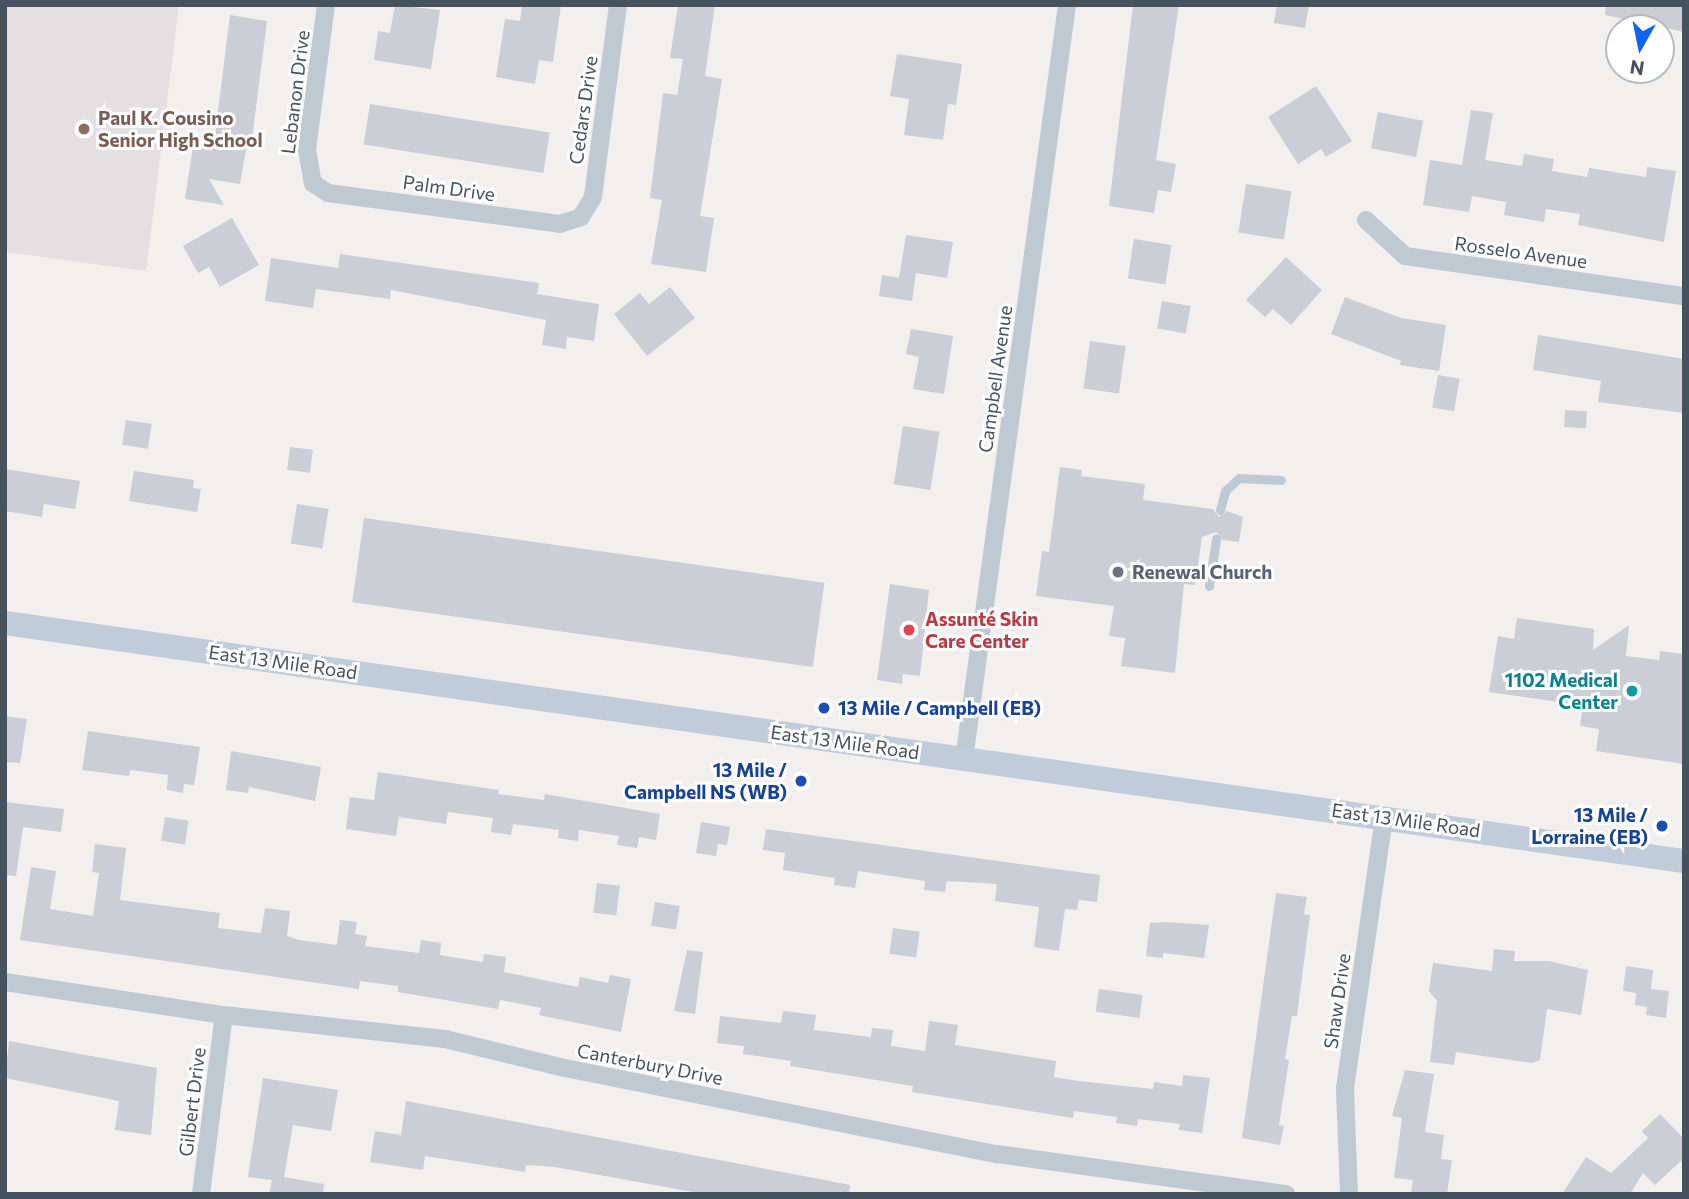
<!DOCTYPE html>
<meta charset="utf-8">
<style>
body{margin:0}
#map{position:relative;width:1689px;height:1199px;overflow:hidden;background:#f2efef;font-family:Commissioner,sans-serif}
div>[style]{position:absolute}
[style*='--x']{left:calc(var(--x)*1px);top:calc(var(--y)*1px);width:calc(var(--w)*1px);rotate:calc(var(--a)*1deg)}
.education>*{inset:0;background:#e3e0e1}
.building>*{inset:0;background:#cbced4;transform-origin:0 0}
.service>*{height:9px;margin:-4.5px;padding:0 4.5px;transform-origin:4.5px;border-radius:4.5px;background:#bfc9d2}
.minor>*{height:18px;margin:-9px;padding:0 9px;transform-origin:9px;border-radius:9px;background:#bfc9d2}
.secondary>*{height:24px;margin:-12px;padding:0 12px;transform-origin:12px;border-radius:12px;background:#c1ccda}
.dots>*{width:19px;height:19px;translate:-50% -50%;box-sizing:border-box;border:4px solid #fff;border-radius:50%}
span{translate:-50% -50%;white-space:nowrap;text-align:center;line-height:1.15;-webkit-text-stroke:6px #fff;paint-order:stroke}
.street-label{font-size:19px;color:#46525e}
.education-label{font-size:19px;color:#785e54;font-weight:700}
.left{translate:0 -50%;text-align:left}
.worship-label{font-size:19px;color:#5b616d;font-weight:700}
.health-label{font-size:19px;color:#be3a42;font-weight:700}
.culture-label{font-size:19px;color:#0d838f;font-weight:700}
.right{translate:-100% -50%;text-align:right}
.transit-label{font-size:19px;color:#164399;font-weight:700}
.frame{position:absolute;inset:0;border:7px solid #46525e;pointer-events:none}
.north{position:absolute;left:1605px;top:14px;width:70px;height:70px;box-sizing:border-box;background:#fff;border:2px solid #b5babf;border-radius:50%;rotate:189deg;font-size:19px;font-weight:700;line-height:28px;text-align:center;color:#46525e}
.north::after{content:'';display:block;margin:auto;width:24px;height:32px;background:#0c64f0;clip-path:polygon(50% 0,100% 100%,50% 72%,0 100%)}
</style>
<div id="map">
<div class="education">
<i style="clip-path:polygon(5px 5px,179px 5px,146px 271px,5px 252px)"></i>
</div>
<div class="building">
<i style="clip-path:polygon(395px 5px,440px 10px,431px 69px,374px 60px,378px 31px,390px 33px)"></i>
<i style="clip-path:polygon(522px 5px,561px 5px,553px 62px,539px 60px,535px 84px,496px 77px,505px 19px,520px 21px)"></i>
<i style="clip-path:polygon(678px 5px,715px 5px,705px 76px,722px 79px,700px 216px,714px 218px,706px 272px,651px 264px,662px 200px,650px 198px,663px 93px,677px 95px,683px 59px,670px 58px)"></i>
<i style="clip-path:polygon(1133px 5px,1179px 5px,1156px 160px,1176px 164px,1171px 192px,1158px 190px,1154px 213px,1109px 206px)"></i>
<i style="clip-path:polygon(1277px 5px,1309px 5px,1305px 28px,1274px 23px)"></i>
<i style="clip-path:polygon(1606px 5px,1684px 5px,1684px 32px,1605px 15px)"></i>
<i style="clip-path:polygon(230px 15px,267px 21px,252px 139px,248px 138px,240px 184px,209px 179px,224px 205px,185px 199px,194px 140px,214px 143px)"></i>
<i style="clip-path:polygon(897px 54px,962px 64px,956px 105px,948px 104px,943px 140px,904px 135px,909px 99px,890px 96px)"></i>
<i style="clip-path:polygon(1316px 86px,1352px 141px,1326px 157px,1321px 149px,1298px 164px,1268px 117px)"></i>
<i style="left:370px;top:104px;width:182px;height:41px;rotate:9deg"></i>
<i style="clip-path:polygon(1471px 110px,1493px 113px,1485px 160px,1522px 166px,1524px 154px,1554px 159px,1552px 171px,1587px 177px,1589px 168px,1646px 177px,1647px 167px,1676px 171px,1664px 242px,1578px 225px,1580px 214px,1546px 209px,1544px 222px,1504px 215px,1506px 202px,1472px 196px,1469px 212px,1423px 205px,1430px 160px,1462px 165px)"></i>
<i style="left:1378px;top:112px;width:46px;height:37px;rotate:11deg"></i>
<i style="left:1246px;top:184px;width:46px;height:49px;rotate:9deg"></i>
<i style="clip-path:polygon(232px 218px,259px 265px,220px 287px,209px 267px,198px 273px,183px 246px)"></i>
<i style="clip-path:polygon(906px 235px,953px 242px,947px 278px,916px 273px,912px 301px,879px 296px,882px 275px,899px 278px)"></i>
<i style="left:1134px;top:239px;width:38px;height:40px;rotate:9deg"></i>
<i style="clip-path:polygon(340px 254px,539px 283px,537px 294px,599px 304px,594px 341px,567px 337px,566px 349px,542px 345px,546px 320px,391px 290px,390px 299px,316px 289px,313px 308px,265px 301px,271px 258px,338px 268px)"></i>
<i style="clip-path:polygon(1286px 257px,1322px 290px,1291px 325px,1273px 309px,1265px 317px,1246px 300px)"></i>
<i style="clip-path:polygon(670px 287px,695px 318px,647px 356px,614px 314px,640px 293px,649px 304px)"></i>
<i style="clip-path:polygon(1345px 297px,1401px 318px,1446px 325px,1439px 371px,1400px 365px,1401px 361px,1331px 334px)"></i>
<i style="left:1162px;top:301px;width:29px;height:28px;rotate:10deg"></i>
<i style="clip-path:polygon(911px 329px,953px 336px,944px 394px,913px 389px,919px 357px,906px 354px)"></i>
<i style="clip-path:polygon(1538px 335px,1684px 359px,1684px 413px,1598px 402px,1601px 381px,1533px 370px)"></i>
<i style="left:1090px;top:341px;width:36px;height:48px;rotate:8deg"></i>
<i style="left:1438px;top:375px;width:22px;height:33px;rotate:10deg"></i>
<i style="left:1565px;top:410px;width:22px;height:17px;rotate:3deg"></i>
<i style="left:126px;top:420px;width:26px;height:25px;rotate:9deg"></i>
<i style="left:903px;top:426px;width:37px;height:59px;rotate:9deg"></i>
<i style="left:290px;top:447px;width:23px;height:23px;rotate:7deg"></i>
<i style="clip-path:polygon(1060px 467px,1082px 470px,1081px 476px,1145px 484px,1143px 500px,1213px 509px,1219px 517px,1227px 511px,1243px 517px,1239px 542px,1223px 540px,1216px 532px,1202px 537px,1195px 585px,1184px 584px,1175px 673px,1121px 666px,1125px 638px,1109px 636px,1114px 606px,1036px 596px,1042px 551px,1049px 552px)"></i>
<i style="clip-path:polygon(5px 469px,80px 481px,75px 509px,44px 504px,42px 517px,5px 511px)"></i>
<i style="clip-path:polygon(134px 471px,194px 480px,193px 488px,201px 489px,197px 512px,129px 501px)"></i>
<i style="left:297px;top:504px;width:32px;height:40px;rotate:9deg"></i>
<i style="left:364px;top:518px;width:465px;height:85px;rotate:8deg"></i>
<i style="clip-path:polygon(890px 584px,929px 590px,920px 676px,903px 674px,902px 684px,877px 680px)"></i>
<i style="clip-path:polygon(1517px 618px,1594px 629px,1593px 650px,1629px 625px,1626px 656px,1659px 660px,1660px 651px,1684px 654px,1684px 764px,1596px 751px,1599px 729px,1580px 726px,1582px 711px,1571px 709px,1572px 704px,1489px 692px,1498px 636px,1514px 639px)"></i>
<i style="clip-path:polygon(5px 716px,27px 719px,20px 763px,5px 762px)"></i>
<i style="clip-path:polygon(88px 731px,200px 747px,194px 785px,184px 784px,183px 793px,167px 790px,168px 775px,130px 770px,129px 776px,82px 770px)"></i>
<i style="clip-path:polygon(231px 751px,321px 767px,315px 801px,249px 787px,248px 793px,226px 790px)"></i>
<i style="clip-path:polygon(378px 772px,499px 790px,498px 794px,544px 800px,545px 794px,660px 814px,656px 840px,639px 837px,637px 848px,617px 845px,619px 836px,579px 830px,578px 841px,558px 838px,559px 830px,513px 824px,511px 835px,491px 832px,493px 818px,448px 812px,446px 824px,399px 817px,396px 836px,346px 829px,350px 797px,374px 800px)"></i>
<i style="clip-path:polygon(5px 802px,64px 809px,61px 832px,23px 827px,16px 876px,5px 875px)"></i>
<i style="left:165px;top:817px;width:24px;height:24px;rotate:9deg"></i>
<i style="clip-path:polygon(701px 822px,730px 827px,727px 845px,718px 844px,716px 856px,696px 853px)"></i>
<i style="clip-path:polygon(766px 829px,1100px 875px,1097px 902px,1079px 900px,1077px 910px,1065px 909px,1059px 951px,1034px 947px,1039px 907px,995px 901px,997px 884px,947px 881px,945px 892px,924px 890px,925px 881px,858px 871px,855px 888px,834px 885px,835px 878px,783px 870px,785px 853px,763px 850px)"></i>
<i style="clip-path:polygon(95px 844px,126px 848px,120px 900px,220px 913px,218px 928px,261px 933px,265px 908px,290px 911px,287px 936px,299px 940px,337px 945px,340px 920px,357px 922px,355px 934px,367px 936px,365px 946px,419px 953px,421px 940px,441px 943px,440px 955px,483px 962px,484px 954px,506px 957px,504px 972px,578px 987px,580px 977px,608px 983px,610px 975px,631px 979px,621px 1032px,539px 1015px,541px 1008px,500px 1000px,498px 1009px,398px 992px,398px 986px,360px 981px,359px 989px,20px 940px,31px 867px,56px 871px,50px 909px,93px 916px,99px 873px,92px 872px)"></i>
<i style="left:597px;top:883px;width:23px;height:30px;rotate:7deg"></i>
<i style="clip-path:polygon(1276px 893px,1307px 897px,1304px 914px,1310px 915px,1297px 1016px,1292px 1016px,1285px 1059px,1289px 1060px,1279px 1125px,1284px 1126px,1280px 1145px,1242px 1138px)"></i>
<i style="left:655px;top:902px;width:25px;height:24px;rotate:9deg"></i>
<i style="clip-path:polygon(1166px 922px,1209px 925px,1204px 958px,1163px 953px,1163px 958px,1146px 956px,1150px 923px)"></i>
<i style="left:893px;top:928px;width:27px;height:26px;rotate:8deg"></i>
<i style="clip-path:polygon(1494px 949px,1515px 951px,1514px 961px,1549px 961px,1588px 970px,1581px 1015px,1547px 1009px,1540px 1060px,1532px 1063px,1456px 1052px,1454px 1065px,1430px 1062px,1437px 1001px,1429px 991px,1433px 963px,1492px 971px)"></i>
<i style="clip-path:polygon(687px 950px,703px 952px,695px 1014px,674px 1011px)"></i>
<i style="clip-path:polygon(1626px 966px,1653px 970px,1651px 989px,1669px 991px,1666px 1018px,1646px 1015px,1647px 1007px,1635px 1005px,1636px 993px,1623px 991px)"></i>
<i style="left:1099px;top:989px;width:44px;height:23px;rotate:8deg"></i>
<i style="clip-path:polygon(783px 1011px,816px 1015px,814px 1030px,871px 1037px,872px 1028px,893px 1030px,891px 1046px,925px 1051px,929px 1021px,958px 1025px,955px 1045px,1056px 1061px,1054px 1077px,1078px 1081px,1153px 1089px,1154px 1082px,1182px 1086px,1183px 1075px,1210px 1078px,1202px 1133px,1179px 1130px,1180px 1124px,1138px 1119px,1137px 1126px,1116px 1123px,1117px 1117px,1074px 1111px,1073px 1118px,912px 1092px,913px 1086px,790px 1066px,791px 1061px,743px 1054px,744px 1046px,717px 1043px,720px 1016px,781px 1023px)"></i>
<i style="clip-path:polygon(9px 1041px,157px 1068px,151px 1135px,115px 1130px,119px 1101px,5px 1078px)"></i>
<i style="clip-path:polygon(1405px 1070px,1434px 1074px,1425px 1132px,1444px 1135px,1441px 1159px,1452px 1160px,1447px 1194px,1411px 1194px,1413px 1180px,1394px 1178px,1402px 1118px,1392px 1116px)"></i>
<i style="clip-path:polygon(263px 1078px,338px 1090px,331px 1131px,293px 1125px,284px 1177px,324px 1184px,323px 1194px,269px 1194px,272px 1180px,248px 1177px)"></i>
<i style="clip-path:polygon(406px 1101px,809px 1177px,850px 1185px,849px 1194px,704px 1194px,555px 1167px,526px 1165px,525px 1172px,425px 1156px,423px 1170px,370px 1162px,375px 1131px,401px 1135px)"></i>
<i style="clip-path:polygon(1660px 1114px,1684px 1139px,1684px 1158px,1655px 1185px,1643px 1173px,1630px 1194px,1562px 1194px,1586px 1157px,1611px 1173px,1648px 1138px,1642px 1131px)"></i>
</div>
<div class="service">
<i style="--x:1220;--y:510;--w:20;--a:-75"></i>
<i style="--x:1225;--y:491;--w:19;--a:-43"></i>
<i style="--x:1239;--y:478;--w:42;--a:2.7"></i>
<i style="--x:1209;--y:586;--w:48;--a:-81.5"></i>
</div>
<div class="minor">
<i style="--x:326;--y:5;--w:146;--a:97.5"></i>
<i style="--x:307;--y:150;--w:34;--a:80"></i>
<i style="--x:313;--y:183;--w:18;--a:34"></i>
<i style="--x:328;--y:193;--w:234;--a:7.6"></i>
<i style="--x:560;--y:224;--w:22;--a:-18"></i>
<i style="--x:581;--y:217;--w:23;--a:-59"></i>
<i style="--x:593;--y:197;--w:194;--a:-82.6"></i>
<i style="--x:1366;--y:220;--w:53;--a:42.7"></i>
<i style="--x:1405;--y:256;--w:282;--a:8.2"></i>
<i style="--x:964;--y:759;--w:761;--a:-82.22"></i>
<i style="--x:5;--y:982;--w:221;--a:8.6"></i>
<i style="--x:224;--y:1015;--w:222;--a:6.2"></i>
<i style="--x:445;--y:1039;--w:123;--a:13.6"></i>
<i style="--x:565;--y:1068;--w:440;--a:11.3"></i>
<i style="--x:997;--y:1154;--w:292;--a:7.9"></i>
<i style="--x:201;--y:1194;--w:180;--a:-82.7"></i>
<i style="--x:1349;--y:1194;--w:106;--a:-92.2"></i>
<i style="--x:1345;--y:1088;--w:275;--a:-81.8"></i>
</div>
<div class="secondary">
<i style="--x:5;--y:623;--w:1696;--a:8.07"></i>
</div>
<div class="dots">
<i style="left:84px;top:129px;background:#8d6e63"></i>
<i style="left:1118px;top:572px;background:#6b7280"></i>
<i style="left:909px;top:630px;background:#e0444e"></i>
<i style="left:1632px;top:691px;background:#0f9aa8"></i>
<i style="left:824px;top:708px;background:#1a4fb4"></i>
<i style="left:801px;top:781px;background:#1a4fb4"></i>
<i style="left:1662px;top:826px;background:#1a4fb4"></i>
</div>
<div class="street-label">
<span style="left:295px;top:92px;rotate:-83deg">Lebanon Drive</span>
<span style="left:583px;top:110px;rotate:-82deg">Cedars Drive</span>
<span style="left:449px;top:188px;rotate:8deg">Palm Drive</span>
<span style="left:1521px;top:252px;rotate:8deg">Rosselo Avenue</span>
<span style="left:995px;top:379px;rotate:-82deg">Campbell Avenue</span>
<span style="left:283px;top:662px;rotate:8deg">East 13 Mile Road</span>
<span style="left:845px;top:742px;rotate:8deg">East 13 Mile Road</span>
<span style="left:1406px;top:820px;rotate:8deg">East 13 Mile Road</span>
<span style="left:1337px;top:1001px;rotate:-82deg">Shaw Drive</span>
<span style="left:650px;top:1064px;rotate:11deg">Canterbury Drive</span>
<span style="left:192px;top:1102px;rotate:-83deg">Gilbert Drive</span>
</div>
<div class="education-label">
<span class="left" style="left:98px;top:129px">Paul K. Cousino<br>Senior High School</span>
</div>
<div class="worship-label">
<span class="left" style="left:1132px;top:572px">Renewal Church</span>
</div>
<div class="health-label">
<span class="left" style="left:925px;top:630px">Assunté Skin<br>Care Center</span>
</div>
<div class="culture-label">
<span class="right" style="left:1618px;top:691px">1102 Medical<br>Center</span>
</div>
<div class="transit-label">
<span class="left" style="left:838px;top:708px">13 Mile / Campbell (EB)</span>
<span class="right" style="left:787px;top:781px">13 Mile /<br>Campbell NS (WB)</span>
<span class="right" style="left:1648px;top:826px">13 Mile /<br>Lorraine (EB)</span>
</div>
<div class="frame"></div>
<div class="north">N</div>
</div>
